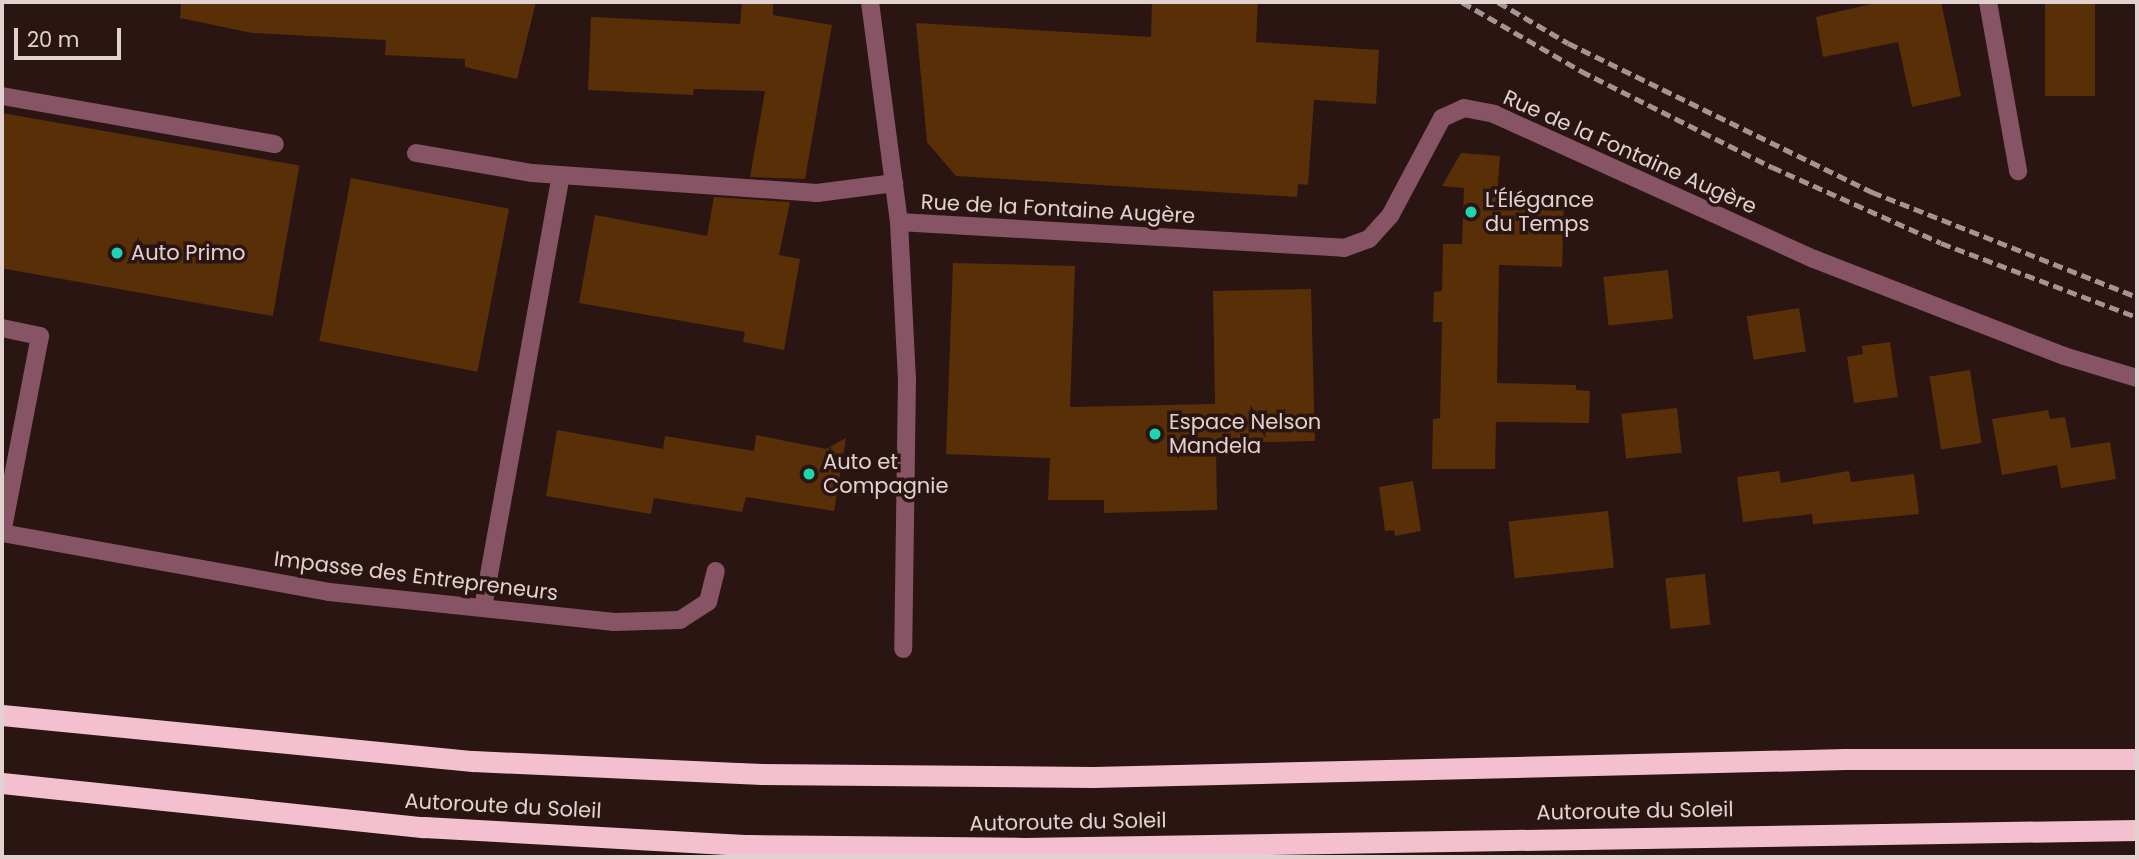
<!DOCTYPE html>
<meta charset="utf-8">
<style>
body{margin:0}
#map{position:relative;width:2139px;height:859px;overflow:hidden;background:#2a1512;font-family:Poppins,sans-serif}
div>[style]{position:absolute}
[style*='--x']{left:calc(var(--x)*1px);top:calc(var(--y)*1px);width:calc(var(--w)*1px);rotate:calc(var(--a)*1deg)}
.building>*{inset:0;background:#592f08;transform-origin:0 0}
.minor>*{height:18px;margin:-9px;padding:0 9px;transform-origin:9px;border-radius:9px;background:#875465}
.highway>*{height:21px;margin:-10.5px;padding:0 10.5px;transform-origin:10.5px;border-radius:10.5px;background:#f4c0cf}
.rail>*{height:5px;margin-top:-2.5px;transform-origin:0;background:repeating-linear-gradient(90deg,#a59491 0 10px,transparent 0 15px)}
.dots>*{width:19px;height:19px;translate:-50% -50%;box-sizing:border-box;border:4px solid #2a1512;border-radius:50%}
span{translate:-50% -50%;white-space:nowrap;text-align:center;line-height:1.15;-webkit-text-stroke:7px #2a1512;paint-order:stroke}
.street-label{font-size:21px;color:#e1d1cf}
.poi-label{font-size:21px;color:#e1d1cf}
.left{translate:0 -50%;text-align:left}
.frame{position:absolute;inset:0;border:4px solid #e1d1cf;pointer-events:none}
.scale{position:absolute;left:14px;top:28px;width:107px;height:32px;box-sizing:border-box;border:4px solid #e1d1cf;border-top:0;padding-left:9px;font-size:21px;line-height:24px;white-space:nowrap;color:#e1d1cf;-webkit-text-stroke:5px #2a1512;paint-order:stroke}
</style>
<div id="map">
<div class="building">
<i style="clip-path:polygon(181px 2px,536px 2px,517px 79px,465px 67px,465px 59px,385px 55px,386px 40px,252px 33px,180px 18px)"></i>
<i style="clip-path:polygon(742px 2px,773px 2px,773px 15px,832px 25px,805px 179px,750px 177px,765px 91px,694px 89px,693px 95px,588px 90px,591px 17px,740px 24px)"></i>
<i style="clip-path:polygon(1152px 2px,1258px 2px,1256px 42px,1379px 50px,1376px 104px,1314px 100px,1308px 185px,1298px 184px,1297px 197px,956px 176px,927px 142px,916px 23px,1151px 37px)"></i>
<i style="clip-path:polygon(1879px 2px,1941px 2px,1961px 96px,1912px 107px,1898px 42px,1823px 57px,1816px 17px)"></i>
<i style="left:2045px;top:2px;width:50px;height:94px"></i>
<i style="left:2px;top:113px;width:302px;height:153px;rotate:10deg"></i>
<i style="clip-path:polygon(1461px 153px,1500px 156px,1496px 208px,1564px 210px,1562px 267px,1499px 265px,1497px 383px,1576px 385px,1576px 390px,1590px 391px,1589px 423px,1496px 422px,1495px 469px,1432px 469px,1433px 419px,1440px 418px,1442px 322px,1433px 322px,1434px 292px,1442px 291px,1443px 244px,1462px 244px,1464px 188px,1442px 186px)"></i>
<i style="left:351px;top:178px;width:161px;height:166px;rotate:11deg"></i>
<i style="clip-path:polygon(714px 197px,790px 202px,779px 255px,800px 259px,784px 350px,743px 342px,745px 332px,579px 303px,595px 215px,707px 236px)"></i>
<i style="clip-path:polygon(953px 263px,1075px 266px,1070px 407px,1215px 404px,1213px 291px,1311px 289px,1315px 441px,1216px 443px,1217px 510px,1104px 513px,1104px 500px,1048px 500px,1050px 458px,946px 454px)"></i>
<i style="left:1668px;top:270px;width:49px;height:65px;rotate:84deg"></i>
<i style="left:1799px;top:308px;width:44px;height:53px;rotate:81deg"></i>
<i style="clip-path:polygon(1890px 342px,1898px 397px,1854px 403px,1847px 357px,1863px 354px,1862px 346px)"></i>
<i style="left:1970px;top:370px;width:74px;height:41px;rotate:81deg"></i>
<i style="left:1677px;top:408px;width:45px;height:56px;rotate:84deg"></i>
<i style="clip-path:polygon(2048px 410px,2050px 419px,2065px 417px,2071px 448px,2110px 442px,2116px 479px,2061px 488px,2057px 465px,2002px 475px,1992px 419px)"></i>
<i style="clip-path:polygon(557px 430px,663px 449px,665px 436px,754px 451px,756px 435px,826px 449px,846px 438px,834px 511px,746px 497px,742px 512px,654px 498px,651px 514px,546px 496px)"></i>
<i style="clip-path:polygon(1779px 471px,1781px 483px,1849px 471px,1851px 482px,1914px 474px,1919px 514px,1813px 524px,1812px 514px,1743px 522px,1737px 477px)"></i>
<i style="clip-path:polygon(1413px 481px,1421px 531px,1395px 536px,1394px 530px,1385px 531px,1379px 487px)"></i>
<i style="left:1608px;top:511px;width:57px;height:100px;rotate:84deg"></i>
<i style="left:1705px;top:574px;width:51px;height:40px;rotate:84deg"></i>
</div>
<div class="minor">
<i style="--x:870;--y:2;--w:222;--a:82.5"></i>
<i style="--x:899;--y:222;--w:156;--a:87.1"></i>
<i style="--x:907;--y:378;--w:271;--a:90.8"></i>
<i style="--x:1988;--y:2;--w:172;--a:79.9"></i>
<i style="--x:2;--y:96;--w:277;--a:10"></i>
<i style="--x:416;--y:153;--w:118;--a:9.8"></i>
<i style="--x:532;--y:173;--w:286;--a:4"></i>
<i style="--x:817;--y:193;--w:78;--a:-7.4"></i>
<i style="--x:899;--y:222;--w:446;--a:3.3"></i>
<i style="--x:1344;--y:248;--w:27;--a:-20"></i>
<i style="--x:1369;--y:239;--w:31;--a:-48"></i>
<i style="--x:1390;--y:216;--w:111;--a:-62"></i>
<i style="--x:1442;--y:118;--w:24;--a:-24"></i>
<i style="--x:1464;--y:108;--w:31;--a:11"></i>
<i style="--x:1494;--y:114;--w:351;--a:24.4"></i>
<i style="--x:1814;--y:259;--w:268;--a:21.2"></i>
<i style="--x:2064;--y:356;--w:76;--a:16.8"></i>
<i style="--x:2;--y:328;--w:39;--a:12"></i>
<i style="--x:40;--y:336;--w:201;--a:100.9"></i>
<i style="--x:2;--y:533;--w:332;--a:10.2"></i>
<i style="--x:329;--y:592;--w:287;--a:6"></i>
<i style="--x:614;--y:622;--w:66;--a:-1.7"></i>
<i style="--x:680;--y:620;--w:33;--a:-33"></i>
<i style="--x:708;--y:602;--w:32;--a:-76"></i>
<i style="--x:483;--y:608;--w:440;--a:-79.8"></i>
</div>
<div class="highway">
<i style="--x:2;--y:715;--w:473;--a:5.6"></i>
<i style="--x:473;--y:761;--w:289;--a:2.6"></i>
<i style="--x:762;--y:774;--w:331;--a:0.5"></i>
<i style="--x:1093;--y:777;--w:752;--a:-1.37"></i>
<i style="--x:1845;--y:759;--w:292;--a:0"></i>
<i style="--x:2;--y:783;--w:424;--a:6"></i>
<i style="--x:424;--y:827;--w:325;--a:3.2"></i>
<i style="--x:749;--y:845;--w:275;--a:0.6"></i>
<i style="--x:1024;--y:848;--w:1113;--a:-0.93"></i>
</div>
<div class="rail">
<i style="--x:1462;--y:2;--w:138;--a:30.1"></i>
<i style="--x:1581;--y:71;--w:214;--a:26.7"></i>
<i style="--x:1772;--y:167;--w:185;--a:24.2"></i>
<i style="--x:1941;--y:243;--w:210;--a:20.7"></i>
<i style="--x:1498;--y:2;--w:81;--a:30.4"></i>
<i style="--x:1568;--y:43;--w:339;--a:26.1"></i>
<i style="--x:1872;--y:192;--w:285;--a:21.6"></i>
</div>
<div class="dots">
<i style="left:1471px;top:212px;background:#1ed5b1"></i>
<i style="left:117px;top:253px;background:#1ed5b1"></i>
<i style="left:1155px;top:434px;background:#1ed5b1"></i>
<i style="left:809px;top:474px;background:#1ed5b1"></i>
</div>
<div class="street-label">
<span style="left:1630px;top:152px;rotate:24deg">Rue de la Fontaine Augère</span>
<span style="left:1058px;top:209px;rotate:3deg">Rue de la Fontaine Augère</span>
<span style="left:416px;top:576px;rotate:7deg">Impasse des Entrepreneurs</span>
<span style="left:503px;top:806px;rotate:3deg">Autoroute du Soleil</span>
<span style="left:1635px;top:811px;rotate:-1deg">Autoroute du Soleil</span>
<span style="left:1068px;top:822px;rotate:-1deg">Autoroute du Soleil</span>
</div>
<div class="poi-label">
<span class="left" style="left:1485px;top:212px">L'Élégance<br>du Temps</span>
<span class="left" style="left:131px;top:253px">Auto Primo</span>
<span class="left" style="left:1169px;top:434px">Espace Nelson<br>Mandela</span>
<span class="left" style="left:823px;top:474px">Auto et<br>Compagnie</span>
</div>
<div class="frame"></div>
<div class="scale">20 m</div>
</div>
